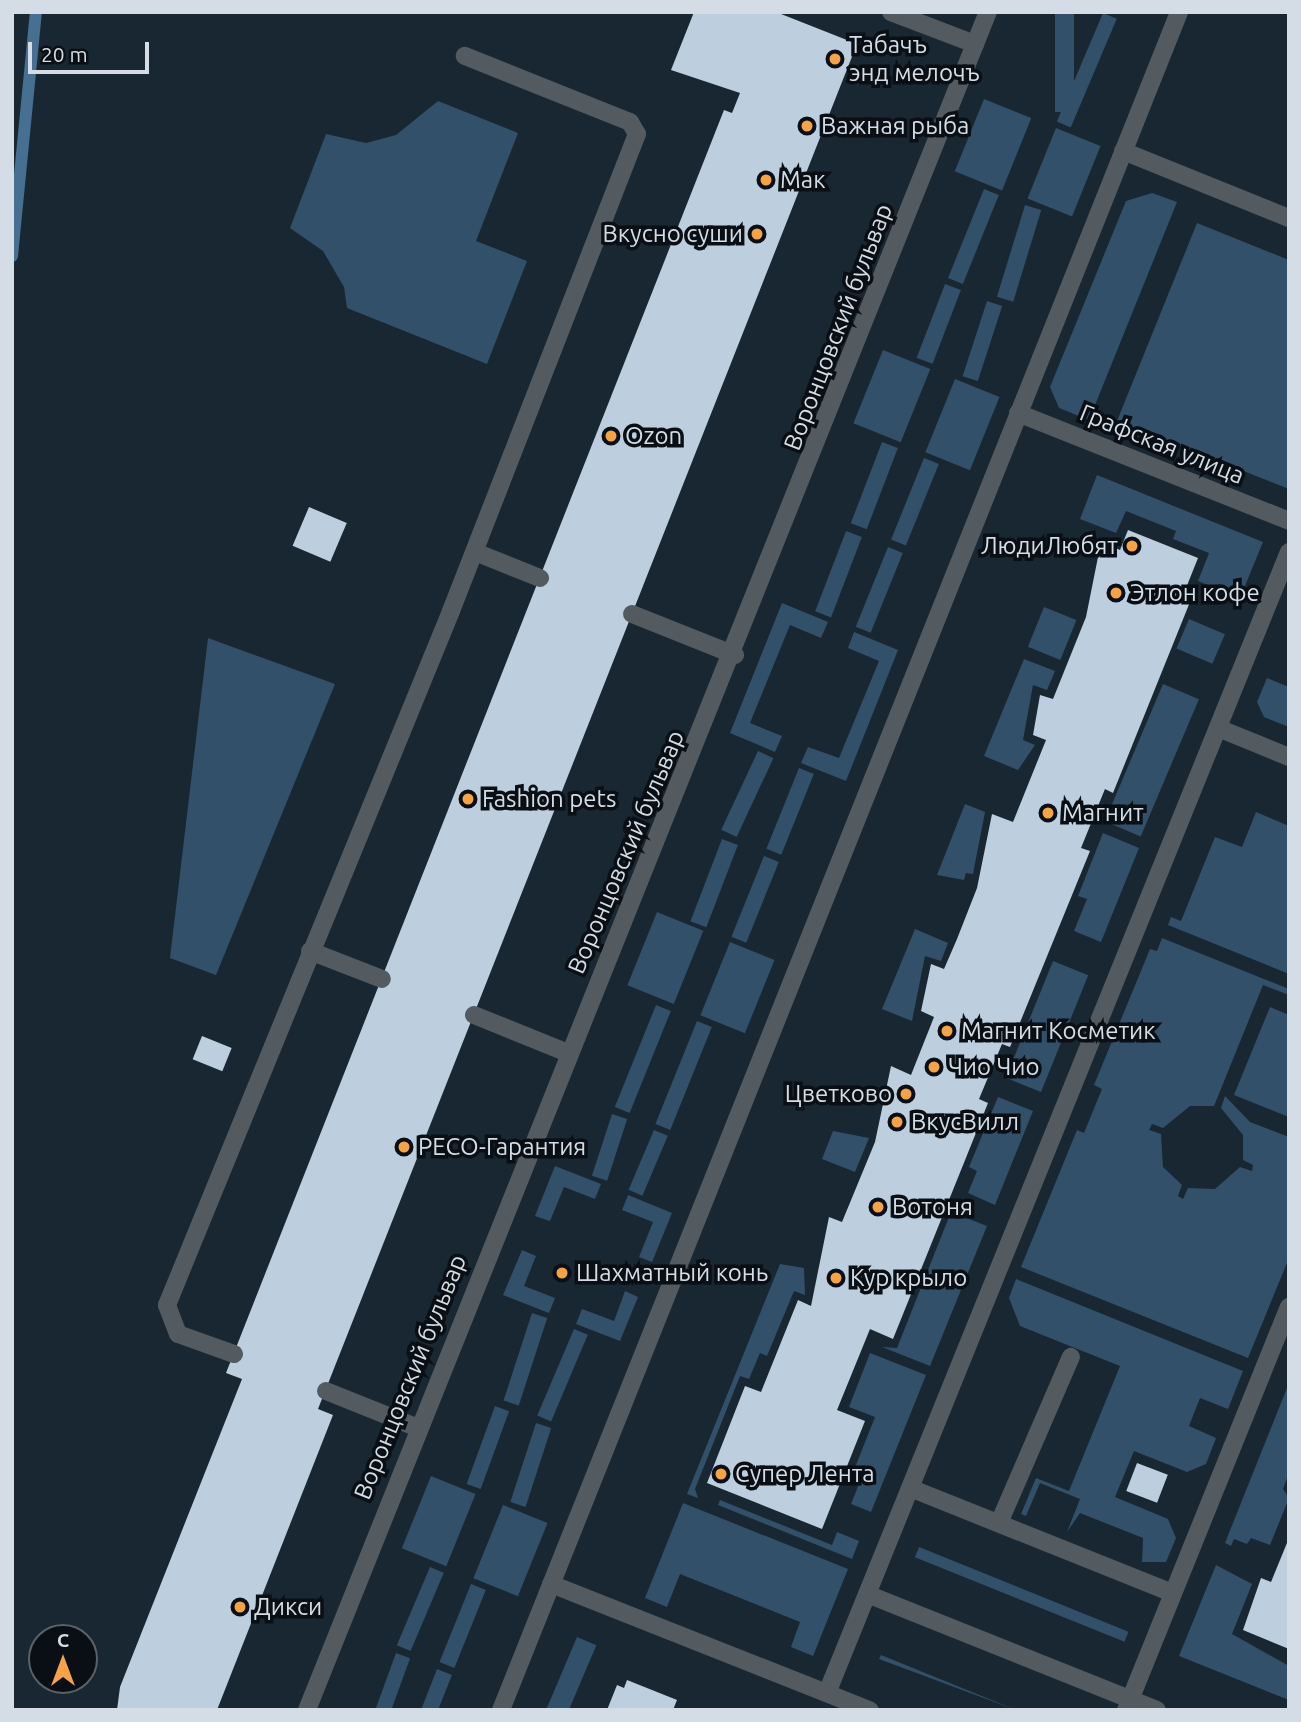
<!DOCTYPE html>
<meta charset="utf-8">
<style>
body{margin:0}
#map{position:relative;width:1301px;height:1722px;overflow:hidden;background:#192732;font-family:Ubuntu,sans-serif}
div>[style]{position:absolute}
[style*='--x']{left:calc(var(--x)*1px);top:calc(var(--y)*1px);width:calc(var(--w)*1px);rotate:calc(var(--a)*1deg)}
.green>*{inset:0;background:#32506a;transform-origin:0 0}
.stream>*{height:12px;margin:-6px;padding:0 6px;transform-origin:6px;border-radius:6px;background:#476f91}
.building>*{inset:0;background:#bdcfdf;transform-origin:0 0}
.lane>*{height:18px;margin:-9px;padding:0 9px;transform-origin:9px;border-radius:9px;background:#535a60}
.street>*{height:18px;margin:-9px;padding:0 9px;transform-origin:9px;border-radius:9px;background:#535a60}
.dots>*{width:19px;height:19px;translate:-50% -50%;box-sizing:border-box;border:4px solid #090f14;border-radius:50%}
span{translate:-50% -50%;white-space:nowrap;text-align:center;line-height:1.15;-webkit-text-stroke:7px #090f14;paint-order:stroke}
.poi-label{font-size:24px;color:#d4dde5}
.left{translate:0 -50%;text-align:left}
.right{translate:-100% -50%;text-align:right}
.street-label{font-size:24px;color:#d4dde5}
.frame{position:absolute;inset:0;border:14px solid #d4dde5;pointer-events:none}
.north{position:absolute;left:28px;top:1624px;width:70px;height:70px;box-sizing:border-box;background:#090f14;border:2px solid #5a6168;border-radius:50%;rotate:0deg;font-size:19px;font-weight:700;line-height:28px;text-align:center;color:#d4dde5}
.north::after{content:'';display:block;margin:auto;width:24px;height:32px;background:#f6a247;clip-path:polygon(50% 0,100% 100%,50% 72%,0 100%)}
.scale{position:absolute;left:28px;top:42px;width:121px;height:32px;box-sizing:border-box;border:4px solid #d4dde5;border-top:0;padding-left:9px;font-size:21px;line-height:24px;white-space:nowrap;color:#d4dde5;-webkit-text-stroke:5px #090f14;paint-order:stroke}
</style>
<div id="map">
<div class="green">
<i style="left:1055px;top:12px;width:19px;height:100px"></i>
<i style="left:1103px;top:13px;width:15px;height:118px;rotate:23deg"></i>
<i style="left:984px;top:99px;width:51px;height:78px;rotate:22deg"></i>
<i style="clip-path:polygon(438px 101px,518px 133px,476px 241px,527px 261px,487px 364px,347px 308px,344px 287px,323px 251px,290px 228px,326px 134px,366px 143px,396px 135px)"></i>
<i style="left:1056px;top:128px;width:48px;height:76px;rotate:22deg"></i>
<i style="left:984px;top:189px;width:16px;height:96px;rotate:22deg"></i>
<i style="clip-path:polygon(1152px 193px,1177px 202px,1089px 420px,1059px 408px,1050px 387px,1126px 201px)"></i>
<i style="left:1025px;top:205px;width:17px;height:96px;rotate:17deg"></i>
<i style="clip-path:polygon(1197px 223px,1289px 260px,1289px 489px,1117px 421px)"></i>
<i style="left:945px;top:284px;width:17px;height:79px;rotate:21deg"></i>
<i style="left:987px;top:301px;width:16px;height:79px;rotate:18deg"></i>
<i style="left:883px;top:350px;width:51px;height:79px;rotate:22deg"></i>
<i style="left:955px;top:379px;width:48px;height:79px;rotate:22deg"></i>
<i style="left:882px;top:442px;width:17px;height:87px;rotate:21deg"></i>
<i style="left:924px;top:458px;width:16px;height:88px;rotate:22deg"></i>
<i style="clip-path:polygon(1097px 475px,1263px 542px,1240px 598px,1198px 581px,1209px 553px,1173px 539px,1176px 531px,1126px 511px,1116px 533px,1080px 519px)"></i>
<i style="left:846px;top:531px;width:17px;height:86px;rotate:21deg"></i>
<i style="left:888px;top:547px;width:16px;height:86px;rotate:22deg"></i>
<i style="clip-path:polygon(782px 603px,828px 622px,821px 638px,790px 625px,750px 723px,782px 736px,775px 752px,730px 733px)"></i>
<i style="left:1044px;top:607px;width:35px;height:43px;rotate:22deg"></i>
<i style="left:1189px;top:619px;width:39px;height:32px;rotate:23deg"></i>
<i style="clip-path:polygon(854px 632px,898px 650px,846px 781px,801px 763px,808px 747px,839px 758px,879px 661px,848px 648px)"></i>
<i style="clip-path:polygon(208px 638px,335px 684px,216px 975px,170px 958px)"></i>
<i style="clip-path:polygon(1024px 659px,1055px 671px,1047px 690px,1033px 685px,1023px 740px,1035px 745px,1018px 770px,984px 756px)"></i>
<i style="clip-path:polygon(1267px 678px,1289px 687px,1289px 727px,1264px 717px,1257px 702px)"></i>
<i style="left:1163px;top:684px;width:39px;height:149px;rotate:23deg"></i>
<i style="left:758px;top:751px;width:17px;height:87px;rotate:25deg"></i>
<i style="left:799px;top:768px;width:16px;height:87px;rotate:22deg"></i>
<i style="clip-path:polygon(965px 804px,985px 812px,973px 874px,966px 873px,964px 880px,937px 875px)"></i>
<i style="clip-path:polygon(1256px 812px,1289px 826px,1289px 974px,1168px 925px,1171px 917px,1181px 921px,1215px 837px,1242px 847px)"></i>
<i style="clip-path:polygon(1103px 833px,1139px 848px,1101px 942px,1074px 931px,1087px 899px,1078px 896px)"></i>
<i style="left:722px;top:839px;width:17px;height:88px;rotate:21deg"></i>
<i style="left:764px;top:856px;width:16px;height:87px;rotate:22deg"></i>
<i style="left:657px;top:912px;width:50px;height:79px;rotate:22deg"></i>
<i style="clip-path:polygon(915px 929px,948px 943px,941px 961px,925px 956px,912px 1021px,882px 1009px)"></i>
<i style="clip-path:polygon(1162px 938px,1289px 989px,1289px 995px,1263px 985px,1214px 1106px,1190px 1106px,1163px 1128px,1152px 1124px,1149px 1130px,1161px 1134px,1163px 1167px,1182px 1185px,1178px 1196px,1183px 1199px,1188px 1188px,1215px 1189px,1240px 1167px,1252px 1171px,1253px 1165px,1243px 1160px,1243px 1135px,1221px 1108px,1225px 1096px,1250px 1122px,1289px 1137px,1289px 1258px,1248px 1358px,1021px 1267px,1077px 1130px,1084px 1133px,1102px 1089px,1094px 1085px,1150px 949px,1157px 951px)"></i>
<i style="left:730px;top:942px;width:48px;height:79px;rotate:22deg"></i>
<i style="left:1053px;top:961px;width:38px;height:126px;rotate:22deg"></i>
<i style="left:656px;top:1005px;width:16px;height:110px;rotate:22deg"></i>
<i style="clip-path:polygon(1270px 1007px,1289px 1015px,1289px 1117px,1234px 1095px)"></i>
<i style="left:697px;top:1021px;width:16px;height:111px;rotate:22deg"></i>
<i style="clip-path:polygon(998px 1097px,1033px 1111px,995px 1205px,968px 1193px,977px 1171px,969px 1167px)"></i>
<i style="left:612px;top:1114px;width:16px;height:65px;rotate:18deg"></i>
<i style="left:654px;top:1130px;width:15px;height:65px;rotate:23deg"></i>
<i style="clip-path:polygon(833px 1131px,869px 1138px,855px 1172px,822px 1159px)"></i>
<i style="clip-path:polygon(555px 1166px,601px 1184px,595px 1199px,564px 1187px,550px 1221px,535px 1216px)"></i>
<i style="clip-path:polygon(628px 1195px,672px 1213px,652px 1262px,639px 1257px,653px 1222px,622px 1210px)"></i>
<i style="clip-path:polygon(951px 1212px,987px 1226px,930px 1366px,882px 1347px,897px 1348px)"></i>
<i style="clip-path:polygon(522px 1250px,536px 1256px,524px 1286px,555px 1298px,549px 1313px,503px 1295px)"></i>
<i style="clip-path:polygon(780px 1264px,804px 1268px,805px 1295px,794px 1291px,767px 1356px,760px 1353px,749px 1379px,740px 1376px,695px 1489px,698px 1498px,687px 1494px)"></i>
<i style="clip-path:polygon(1016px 1279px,1243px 1371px,1228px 1409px,1200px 1398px,1189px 1426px,1216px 1438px,1206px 1464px,1187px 1472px,1134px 1451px,1115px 1497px,1168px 1519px,1176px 1538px,1166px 1562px,1142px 1562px,1143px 1538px,1080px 1513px,1067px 1532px,1080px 1499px,1040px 1483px,1026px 1516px,1021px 1514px,1036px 1478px,1069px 1491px,1120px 1366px,1020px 1326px,1009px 1298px)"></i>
<i style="clip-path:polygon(625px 1291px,638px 1297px,620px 1341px,576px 1324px,582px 1309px,614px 1321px)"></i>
<i style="left:532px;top:1313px;width:16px;height:92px;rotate:18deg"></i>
<i style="left:574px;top:1329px;width:15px;height:94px;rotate:23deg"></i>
<i style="clip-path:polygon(870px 1353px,926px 1375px,871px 1512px,851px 1504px,859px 1484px,850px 1480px,875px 1417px,849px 1407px)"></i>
<i style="clip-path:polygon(1289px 1383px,1289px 1473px,1283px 1489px,1289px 1498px,1270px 1545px,1251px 1538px,1247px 1544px,1234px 1539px,1231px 1546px,1225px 1543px)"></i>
<i style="left:495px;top:1406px;width:15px;height:83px;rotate:20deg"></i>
<i style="left:536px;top:1423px;width:16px;height:83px;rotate:18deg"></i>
<i style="left:431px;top:1476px;width:48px;height:78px;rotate:22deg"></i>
<i style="clip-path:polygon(720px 1500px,832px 1545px,837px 1532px,859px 1541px,852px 1559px,718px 1505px)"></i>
<i style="clip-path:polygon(683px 1503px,848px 1569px,813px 1656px,791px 1647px,800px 1622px,680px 1574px,667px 1607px,645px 1598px)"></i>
<i style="left:503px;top:1505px;width:48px;height:79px;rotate:22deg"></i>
<i style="left:919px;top:1547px;width:226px;height:11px;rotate:22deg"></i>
<i style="clip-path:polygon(1216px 1565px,1252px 1584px,1232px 1634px,1289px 1666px,1289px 1700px,1179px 1656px)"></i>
<i style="left:430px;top:1567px;width:15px;height:85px;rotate:23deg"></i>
<i style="left:471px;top:1584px;width:16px;height:84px;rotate:22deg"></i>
<i style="left:577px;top:1637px;width:21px;height:79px;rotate:23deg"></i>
<i style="left:396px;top:1653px;width:15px;height:61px;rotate:20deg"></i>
<i style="clip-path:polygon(881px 1655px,1016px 1710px,879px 1659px)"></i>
<i style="clip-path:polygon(437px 1669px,452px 1675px,438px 1710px,421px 1710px)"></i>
</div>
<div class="stream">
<i style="--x:12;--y:256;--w:245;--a:-84.4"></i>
</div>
<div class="building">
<i style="clip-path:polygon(694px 12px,776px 12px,857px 44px,318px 1409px,333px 1415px,217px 1710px,117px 1710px,120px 1687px,242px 1379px,226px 1373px,724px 110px,732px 113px,740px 93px,671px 70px)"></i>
<i style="left:309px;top:507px;width:41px;height:42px;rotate:23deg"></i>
<i style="clip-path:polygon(1128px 530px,1198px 558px,1184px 593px,1192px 597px,1113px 793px,1105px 789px,1096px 811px,1081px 848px,1090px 851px,1010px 1047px,1002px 1044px,979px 1099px,988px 1103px,893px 1339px,870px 1329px,837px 1410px,865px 1421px,822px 1529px,707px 1483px,745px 1386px,761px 1392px,798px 1300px,811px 1306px,829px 1217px,842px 1222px,875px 1142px,891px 1066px,911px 1075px,934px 1017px,921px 1011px,931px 964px,944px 969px,957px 939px,977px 888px,992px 814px,1013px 822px,1046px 740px,1033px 735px,1040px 695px,1053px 699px,1086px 617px,1101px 542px,1120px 550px)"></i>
<i style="left:202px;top:1036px;width:32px;height:25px;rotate:22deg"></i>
<i style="left:1137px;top:1463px;width:33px;height:30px;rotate:21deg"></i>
<i style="clip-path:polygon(1289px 1538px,1289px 1649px,1243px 1630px,1261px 1578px,1271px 1582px)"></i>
<i style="clip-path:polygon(627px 1680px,677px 1700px,673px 1710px,607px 1710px,617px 1685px,624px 1688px)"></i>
</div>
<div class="lane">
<i style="--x:891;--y:12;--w:90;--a:20.9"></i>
<i style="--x:475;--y:552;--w:70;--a:21.8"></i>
<i style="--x:632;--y:614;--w:111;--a:21.7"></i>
<i style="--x:1218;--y:728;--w:77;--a:22.2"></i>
<i style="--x:310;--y:951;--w:77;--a:21.3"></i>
<i style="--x:474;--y:1015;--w:101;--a:22"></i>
<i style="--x:234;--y:1354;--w:59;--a:-160.3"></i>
<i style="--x:178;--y:1334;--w:31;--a:-111"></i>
<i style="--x:167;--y:1305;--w:750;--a:-67.74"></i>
<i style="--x:451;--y:611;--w:512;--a:-68.7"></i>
<i style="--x:637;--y:134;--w:14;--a:-120"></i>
<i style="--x:630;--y:122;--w:178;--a:-158.2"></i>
<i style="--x:326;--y:1391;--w:97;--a:21.8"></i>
<i style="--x:910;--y:1488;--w:283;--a:21.8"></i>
<i style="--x:999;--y:1523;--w:181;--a:-66.6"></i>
<i style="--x:551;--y:1584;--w:343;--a:21.6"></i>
<i style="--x:867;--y:1594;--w:312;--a:21.8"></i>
<i style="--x:827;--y:1693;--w:1231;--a:-67.96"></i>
<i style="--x:1126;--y:1710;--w:435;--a:-68"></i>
</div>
<div class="street">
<i style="--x:1123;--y:151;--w:179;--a:22"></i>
<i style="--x:1018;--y:413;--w:292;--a:21.7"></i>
<i style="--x:307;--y:1710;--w:1829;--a:-68.15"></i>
<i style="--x:501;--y:1710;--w:1828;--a:-68.23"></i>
</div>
<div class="dots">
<i style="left:835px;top:59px;background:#f6a247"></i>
<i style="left:807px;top:126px;background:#f6a247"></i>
<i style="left:766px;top:180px;background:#f6a247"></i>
<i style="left:757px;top:234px;background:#f6a247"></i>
<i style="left:611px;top:436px;background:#f6a247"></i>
<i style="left:1132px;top:546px;background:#f6a247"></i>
<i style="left:1116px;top:593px;background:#f6a247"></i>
<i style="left:468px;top:799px;background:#f6a247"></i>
<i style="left:1048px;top:813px;background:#f6a247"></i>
<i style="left:947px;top:1031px;background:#f6a247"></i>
<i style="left:934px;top:1067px;background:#f6a247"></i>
<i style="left:906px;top:1094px;background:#f6a247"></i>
<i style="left:897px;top:1122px;background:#f6a247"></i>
<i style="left:404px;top:1147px;background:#f6a247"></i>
<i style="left:878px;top:1207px;background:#f6a247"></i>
<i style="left:562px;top:1273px;background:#f6a247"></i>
<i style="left:836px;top:1278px;background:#f6a247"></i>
<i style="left:721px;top:1474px;background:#f6a247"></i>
<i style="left:240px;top:1607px;background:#f6a247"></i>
</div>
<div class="poi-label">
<span class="left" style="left:849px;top:59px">Табачъ<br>энд мелочъ</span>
<span class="left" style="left:821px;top:126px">Важная рыба</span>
<span class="left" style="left:780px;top:180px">Мак</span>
<span class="right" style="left:743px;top:234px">Вкусно суши</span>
<span class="left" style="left:625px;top:436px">Ozon</span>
<span class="right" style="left:1118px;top:546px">ЛюдиЛюбят</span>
<span class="left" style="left:1130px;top:593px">Этлон кофе</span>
<span class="left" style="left:482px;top:799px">Fashion pets</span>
<span class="left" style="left:1062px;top:813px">Магнит</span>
<span class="left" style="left:961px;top:1031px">Магнит Косметик</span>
<span class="left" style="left:948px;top:1067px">Чио Чио</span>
<span class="right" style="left:892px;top:1094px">Цветково</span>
<span class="left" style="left:911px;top:1122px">ВкусВилл</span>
<span class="left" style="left:418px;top:1147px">РЕСО-Гарантия</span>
<span class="left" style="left:892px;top:1207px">Вотоня</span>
<span class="left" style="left:576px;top:1273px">Шахматный конь</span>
<span class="left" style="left:850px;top:1278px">Кур крыло</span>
<span class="left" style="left:735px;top:1474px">Супер Лента</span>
<span class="left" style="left:254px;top:1607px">Дикси</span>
</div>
<div class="street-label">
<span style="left:838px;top:327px;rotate:-69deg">Воронцовский бульвар</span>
<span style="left:1162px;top:444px;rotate:22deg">Графская улица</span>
<span style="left:626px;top:852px;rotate:-67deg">Воронцовский бульвар</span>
<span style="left:410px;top:1377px;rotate:-68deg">Воронцовский бульвар</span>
</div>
<div class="frame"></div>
<div class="north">С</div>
<div class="scale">20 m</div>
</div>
